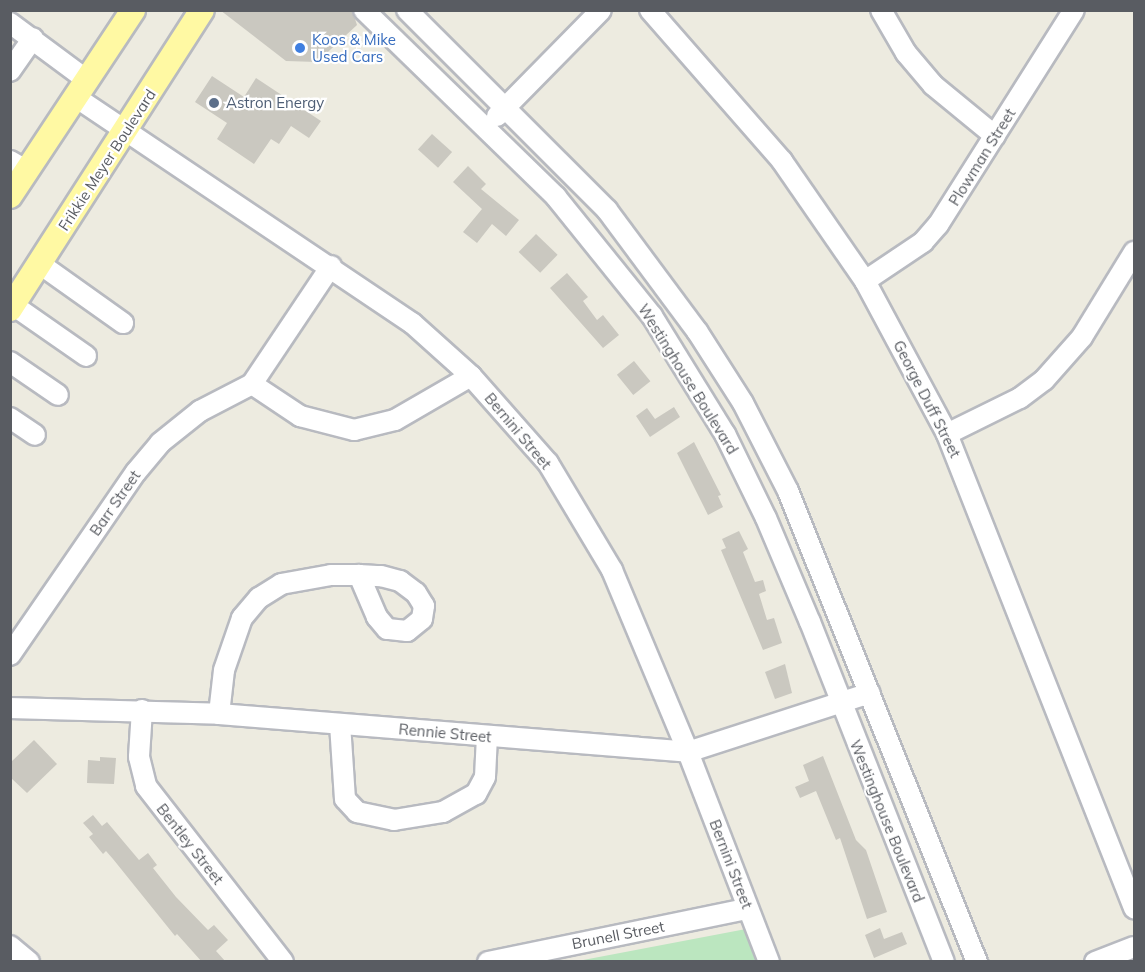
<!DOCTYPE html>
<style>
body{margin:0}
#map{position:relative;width:1145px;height:972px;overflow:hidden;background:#edebe0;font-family:Mulish,sans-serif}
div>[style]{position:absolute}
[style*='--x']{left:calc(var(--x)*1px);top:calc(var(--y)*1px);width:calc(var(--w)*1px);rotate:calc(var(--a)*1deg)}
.green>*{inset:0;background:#bbe6bf}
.building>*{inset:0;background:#cac8c0;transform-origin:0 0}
.roads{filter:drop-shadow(2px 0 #b8bac0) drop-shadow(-2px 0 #b8bac0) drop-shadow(0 2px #b8bac0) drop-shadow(0 -2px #b8bac0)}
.minor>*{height:20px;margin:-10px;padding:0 10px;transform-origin:10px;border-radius:10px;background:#fff}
.major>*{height:24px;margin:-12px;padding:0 12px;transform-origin:12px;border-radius:12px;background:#fff9a3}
.dots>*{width:16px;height:16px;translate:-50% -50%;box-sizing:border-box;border:3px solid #fff;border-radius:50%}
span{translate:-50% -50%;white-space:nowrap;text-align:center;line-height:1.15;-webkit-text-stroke:4.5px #fff;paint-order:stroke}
.shop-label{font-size:15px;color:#366cbe}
.left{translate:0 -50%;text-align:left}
.service-label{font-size:15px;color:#4e5e75}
.street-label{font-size:15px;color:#595c62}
.frame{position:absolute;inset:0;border:12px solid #595c62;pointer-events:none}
</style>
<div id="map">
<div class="green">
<i style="clip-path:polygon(746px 929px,758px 961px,578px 961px)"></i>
</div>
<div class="building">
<i style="clip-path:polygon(220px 10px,352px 10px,357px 25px,317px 62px,286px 61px)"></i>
<i style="clip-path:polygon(212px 76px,244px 97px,256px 78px,321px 121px,309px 138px,291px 126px,279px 144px,271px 139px,254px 164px,217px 139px,227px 123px,195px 102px)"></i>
<i style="left:432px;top:134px;width:27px;height:21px;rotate:42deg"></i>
<i style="clip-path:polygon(468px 166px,486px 184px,481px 189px,519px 220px,506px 236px,492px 224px,477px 243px,463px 232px,482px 209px,453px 182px)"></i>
<i style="left:536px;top:234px;width:30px;height:25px;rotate:44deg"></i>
<i style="clip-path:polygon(567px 273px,588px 297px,583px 301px,597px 320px,603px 315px,619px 335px,603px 348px,550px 288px)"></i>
<i style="left:634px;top:361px;width:26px;height:22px;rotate:51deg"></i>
<i style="clip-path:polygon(674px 407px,680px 417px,650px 437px,636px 416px,647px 408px,655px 419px)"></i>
<i style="clip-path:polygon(694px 442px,721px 495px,718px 496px,723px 507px,708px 515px,677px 453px)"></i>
<i style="clip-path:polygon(739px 531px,748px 549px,743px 552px,755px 582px,763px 580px,766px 591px,759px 594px,767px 620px,774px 618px,782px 643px,763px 650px,721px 550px,726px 548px,722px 539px)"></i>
<i style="clip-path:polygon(785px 664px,792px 693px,775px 699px,765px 672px)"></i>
<i style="clip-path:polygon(34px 740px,57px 764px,27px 793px,10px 777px,10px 763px)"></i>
<i style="clip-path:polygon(823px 756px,856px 840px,866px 850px,887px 912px,867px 919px,840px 838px,836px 840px,816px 791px,800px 798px,795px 787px,809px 781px,803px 765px)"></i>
<i style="clip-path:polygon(100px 757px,116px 758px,114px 784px,87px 783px,88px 760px,100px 761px)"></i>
<i style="clip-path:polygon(93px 815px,102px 826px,107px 822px,139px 860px,148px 853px,157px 865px,153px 868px,176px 897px,208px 930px,214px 925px,228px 940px,216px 951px,226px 962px,202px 962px,177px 934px,175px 936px,113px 859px,106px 851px,103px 854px,89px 837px,93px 834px,83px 823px)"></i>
<i style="clip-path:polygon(880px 928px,884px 939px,902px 932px,907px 944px,874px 958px,865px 935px)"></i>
</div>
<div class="roads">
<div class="minor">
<i style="--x:364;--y:10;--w:268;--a:44.2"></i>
<i style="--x:556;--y:197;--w:153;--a:51.1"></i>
<i style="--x:652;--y:316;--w:139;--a:58.3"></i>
<i style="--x:725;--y:434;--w:93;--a:64"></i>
<i style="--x:766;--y:518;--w:113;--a:67.1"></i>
<i style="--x:810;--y:622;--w:365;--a:68.5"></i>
<i style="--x:407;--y:10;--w:283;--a:45"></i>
<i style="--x:607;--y:210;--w:151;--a:53.4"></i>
<i style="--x:697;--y:331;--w:85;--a:57.4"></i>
<i style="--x:743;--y:403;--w:99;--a:62.9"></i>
<i style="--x:788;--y:491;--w:508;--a:68.14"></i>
<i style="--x:650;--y:10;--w:201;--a:48.8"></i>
<i style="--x:782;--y:161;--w:146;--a:55.3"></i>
<i style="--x:865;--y:281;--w:174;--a:61.8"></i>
<i style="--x:947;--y:434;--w:510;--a:68.47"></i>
<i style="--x:881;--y:10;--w:50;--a:59.8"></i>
<i style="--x:906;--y:53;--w:42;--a:49.8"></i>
<i style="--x:933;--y:85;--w:80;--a:39.4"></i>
<i style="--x:10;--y:23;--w:97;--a:36.6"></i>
<i style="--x:10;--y:71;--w:40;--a:-55.1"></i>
<i style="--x:77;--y:98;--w:404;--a:33.9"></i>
<i style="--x:412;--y:323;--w:79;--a:41.9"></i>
<i style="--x:471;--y:376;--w:116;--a:48.5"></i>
<i style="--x:548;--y:463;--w:125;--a:59.1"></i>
<i style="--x:612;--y:570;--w:197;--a:67.3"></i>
<i style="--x:688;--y:752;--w:225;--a:68.9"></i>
<i style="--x:497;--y:116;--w:148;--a:-45.5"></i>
<i style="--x:10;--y:161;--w:20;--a:30"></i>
<i style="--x:40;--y:264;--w:102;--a:35.4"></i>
<i style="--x:865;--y:281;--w:70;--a:-33.9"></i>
<i style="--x:923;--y:242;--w:23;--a:-49"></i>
<i style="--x:938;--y:225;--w:254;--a:-57.7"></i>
<i style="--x:13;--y:305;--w:89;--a:34.9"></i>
<i style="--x:10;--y:362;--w:58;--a:34.5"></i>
<i style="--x:252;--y:384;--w:58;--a:33.7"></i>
<i style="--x:300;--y:416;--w:56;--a:14.5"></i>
<i style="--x:354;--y:430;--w:42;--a:-13.7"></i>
<i style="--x:395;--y:420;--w:88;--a:-30.1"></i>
<i style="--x:10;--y:418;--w:30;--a:34"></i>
<i style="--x:947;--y:434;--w:81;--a:-26.3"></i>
<i style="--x:1020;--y:398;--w:30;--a:-37"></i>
<i style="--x:1044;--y:380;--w:57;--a:-48.5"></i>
<i style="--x:1082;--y:337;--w:100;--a:-58.5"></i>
<i style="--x:10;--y:655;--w:222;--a:-55.5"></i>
<i style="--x:136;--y:472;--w:38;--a:-50"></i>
<i style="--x:160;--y:443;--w:51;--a:-38.7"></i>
<i style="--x:200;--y:411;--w:59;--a:-27.4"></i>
<i style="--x:252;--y:384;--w:142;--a:-56.2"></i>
<i style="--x:10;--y:708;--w:209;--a:1.6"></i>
<i style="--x:219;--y:714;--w:471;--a:4.6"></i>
<i style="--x:688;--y:752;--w:191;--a:-18"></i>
<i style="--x:142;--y:710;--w:47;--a:93.7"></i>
<i style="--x:139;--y:757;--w:30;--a:76"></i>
<i style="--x:146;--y:786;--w:223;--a:52.1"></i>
<i style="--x:219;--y:714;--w:44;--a:-83.5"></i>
<i style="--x:224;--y:670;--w:55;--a:-70.9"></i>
<i style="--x:242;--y:618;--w:26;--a:-50"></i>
<i style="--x:259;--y:598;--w:26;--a:-32"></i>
<i style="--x:281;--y:584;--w:51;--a:-10.2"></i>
<i style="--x:331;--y:575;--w:28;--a:0"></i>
<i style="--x:359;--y:575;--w:22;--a:3"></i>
<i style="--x:381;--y:576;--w:20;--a:15"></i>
<i style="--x:400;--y:581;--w:20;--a:37"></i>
<i style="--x:416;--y:593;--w:15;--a:58"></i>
<i style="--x:424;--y:606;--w:13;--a:99"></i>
<i style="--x:422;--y:619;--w:19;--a:141"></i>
<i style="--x:407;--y:631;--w:20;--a:-174"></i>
<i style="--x:387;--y:629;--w:16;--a:-130"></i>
<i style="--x:377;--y:617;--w:46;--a:-113.2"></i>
<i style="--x:340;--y:724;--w:75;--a:86.2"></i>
<i style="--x:345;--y:799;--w:18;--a:47"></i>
<i style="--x:357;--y:812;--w:38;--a:12"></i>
<i style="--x:394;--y:820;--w:50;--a:-9.3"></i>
<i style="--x:443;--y:812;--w:38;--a:-29"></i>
<i style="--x:476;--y:794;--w:19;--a:-62"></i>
<i style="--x:485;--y:777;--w:41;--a:-87.2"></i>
<i style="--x:10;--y:946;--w:25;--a:40"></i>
<i style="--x:488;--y:962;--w:264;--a:-11.6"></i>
<i style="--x:1095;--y:962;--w:42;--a:-21"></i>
</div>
<div class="major">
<i style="--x:10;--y:196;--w:223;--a:-56.5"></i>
<i style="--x:10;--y:309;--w:355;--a:-57.3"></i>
</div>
</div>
<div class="dots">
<i style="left:300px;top:48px;background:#3f7fe0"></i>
<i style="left:214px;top:103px;background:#5c6f8a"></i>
</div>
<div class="shop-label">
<span class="left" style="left:312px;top:48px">Koos &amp; Mike<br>Used Cars</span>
</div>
<div class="service-label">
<span class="left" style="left:226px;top:103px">Astron Energy</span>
</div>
<div class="street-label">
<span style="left:982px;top:157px;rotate:-58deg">Plowman Street</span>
<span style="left:107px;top:160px;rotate:-57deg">Frikkie Meyer Boulevard</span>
<span style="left:688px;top:379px;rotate:58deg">Westinghouse Boulevard</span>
<span style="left:927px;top:399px;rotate:63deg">George Duff Street</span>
<span style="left:518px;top:431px;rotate:50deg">Bernini Street</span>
<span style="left:115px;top:503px;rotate:-55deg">Barr Street</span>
<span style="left:445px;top:733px;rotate:5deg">Rennie Street</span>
<span style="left:887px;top:821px;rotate:68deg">Westinghouse Boulevard</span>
<span style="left:190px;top:844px;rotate:52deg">Bentley Street</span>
<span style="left:731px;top:864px;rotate:69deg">Bernini Street</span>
<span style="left:618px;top:935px;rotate:-11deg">Brunell Street</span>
</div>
<div class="frame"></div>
</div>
